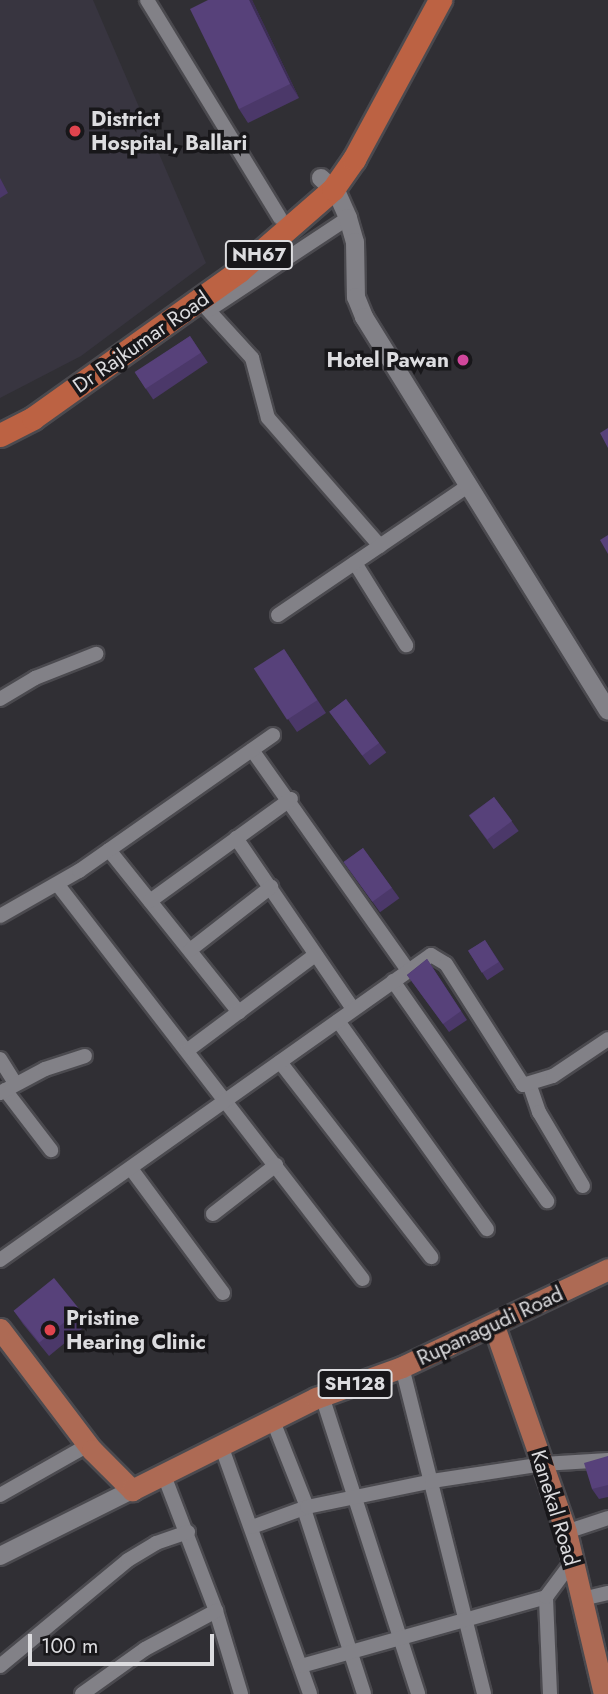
<!DOCTYPE html>
<style>
body{margin:0}
#map{position:relative;width:608px;height:1694px;overflow:hidden;background:#302f34;font-family:Jost,sans-serif}
div>[style]{position:absolute}
[style*='--x']{left:calc(var(--x)*1px);top:calc(var(--y)*1px);width:calc(var(--w)*1px);rotate:calc(var(--a)*1deg)}
.built>*{inset:0;background:#383540}
.roads{filter:drop-shadow(2px 0 #4b4a4f) drop-shadow(-2px 0 #4b4a4f) drop-shadow(0 2px #4b4a4f) drop-shadow(0 -2px #4b4a4f)}
.minor>*{height:14px;margin:-7px;padding:0 7px;transform-origin:7px;border-radius:7px;background:#828187}
.tertiary>*{height:18px;margin:-9px;padding:0 9px;transform-origin:9px;border-radius:9px;background:#828187}
.primary>*{height:21px;margin:-10.5px;padding:0 10.5px;transform-origin:10.5px;border-radius:10.5px;background:#ad6a54}
.trunk>*{height:23px;margin:-11.5px;padding:0 11.5px;transform-origin:11.5px;border-radius:11.5px;background:#bc6243}
.wall>*{inset:0;background:#4b3869;transform-origin:0 0}
.shaded-wall>*{inset:0;background:#3d2e55}
.building>*{inset:0;background:#57417a;transform-origin:0 0}
.dots>*{width:19px;height:19px;translate:-50% -50%;box-sizing:border-box;border:4px solid #18171a;border-radius:50%}
span{translate:-50% -50%;white-space:nowrap;text-align:center;line-height:1.15;-webkit-text-stroke:7px #18171a;paint-order:stroke}
.shield-label span{padding:2px 5px;background:#18171a;border:2px solid;border-radius:5px;-webkit-text-stroke-width:0}
.shield-label{font-size:19px;color:#dcdcdf;font-weight:700}
.poi-label{font-size:21px;color:#dcdcdf;font-weight:700}
.left{translate:0 -50%;text-align:left}
.right{translate:-100% -50%;text-align:right}
.street-label{font-size:21px;color:#dcdcdf}
.scale{position:absolute;left:28px;top:1634px;width:186px;height:32px;box-sizing:border-box;border:4px solid #dcdcdf;border-top:0;padding-left:9px;font-size:21px;line-height:24px;white-space:nowrap;color:#dcdcdf;-webkit-text-stroke:5px #18171a;paint-order:stroke}
</style>
<div id="map">
<div class="built">
<i style="clip-path:polygon(0 0,93px 0,206px 263px,81px 356px,0 398px)"></i>
</div>
<div class="roads">
<div class="minor">
<i style="--x:147;--y:0;--w:255;--a:58.6"></i>
<i style="--x:199;--y:300;--w:79;--a:47.6"></i>
<i style="--x:252;--y:358;--w:62;--a:75.1"></i>
<i style="--x:268;--y:418;--w:170;--a:48.8"></i>
<i style="--x:209;--y:310;--w:167;--a:-33.5"></i>
<i style="--x:355;--y:563;--w:97;--a:58.1"></i>
<i style="--x:278;--y:615;--w:230;--a:-34.2"></i>
<i style="--x:0;--y:699;--w:41;--a:-31"></i>
<i style="--x:35;--y:678;--w:66;--a:-21.5"></i>
<i style="--x:252;--y:750;--w:270;--a:54.7"></i>
<i style="--x:236;--y:838;--w:207;--a:55.6"></i>
<i style="--x:109;--y:850;--w:208;--a:51.3"></i>
<i style="--x:58;--y:885;--w:498;--a:52.3"></i>
<i style="--x:150;--y:901;--w:174;--a:-35.9"></i>
<i style="--x:0;--y:916;--w:91;--a:-29.7"></i>
<i style="--x:79;--y:871;--w:237;--a:-35"></i>
<i style="--x:190;--y:950;--w:103;--a:-37.9"></i>
<i style="--x:393;--y:981;--w:269;--a:55"></i>
<i style="--x:338;--y:1021;--w:256;--a:54.4"></i>
<i style="--x:188;--y:1050;--w:159;--a:-36.8"></i>
<i style="--x:0;--y:1059;--w:28;--a:58"></i>
<i style="--x:280;--y:1062;--w:247;--a:52.2"></i>
<i style="--x:530;--y:1086;--w:28;--a:71"></i>
<i style="--x:539;--y:1112;--w:86;--a:59.3"></i>
<i style="--x:5;--y:1090;--w:76;--a:52.5"></i>
<i style="--x:0;--y:1093;--w:51;--a:-28.1"></i>
<i style="--x:45;--y:1069;--w:42;--a:-18"></i>
<i style="--x:132;--y:1170;--w:153;--a:53.5"></i>
<i style="--x:213;--y:1214;--w:80;--a:-37.9"></i>
<i style="--x:0;--y:1260;--w:528;--a:-35.29"></i>
<i style="--x:431;--y:955;--w:17;--a:31"></i>
<i style="--x:446;--y:964;--w:143;--a:57.5"></i>
<i style="--x:523;--y:1085;--w:31;--a:-17"></i>
<i style="--x:553;--y:1076;--w:66;--a:-33.9"></i>
<i style="--x:402;--y:1367;--w:337;--a:75.9"></i>
<i style="--x:322;--y:1396;--w:313;--a:72.1"></i>
<i style="--x:273;--y:1421;--w:92;--a:68.4"></i>
<i style="--x:222;--y:1448;--w:261;--a:70.3"></i>
<i style="--x:165;--y:1478;--w:142;--a:69"></i>
<i style="--x:216;--y:1611;--w:87;--a:73.2"></i>
<i style="--x:0;--y:1495;--w:101;--a:-29.6"></i>
<i style="--x:304;--y:1509;--w:194;--a:72"></i>
<i style="--x:252;--y:1527;--w:59;--a:-20"></i>
<i style="--x:307;--y:1507;--w:128;--a:-11.7"></i>
<i style="--x:432;--y:1481;--w:112;--a:-8.7"></i>
<i style="--x:543;--y:1464;--w:65;--a:-3.5"></i>
<i style="--x:566;--y:1532;--w:44;--a:-18.4"></i>
<i style="--x:582;--y:1599;--w:27;--a:-13"></i>
<i style="--x:0;--y:1666;--w:166;--a:-39.6"></i>
<i style="--x:128;--y:1560;--w:33;--a:-31"></i>
<i style="--x:156;--y:1543;--w:34;--a:-19"></i>
<i style="--x:301;--y:1666;--w:255;--a:-15.7"></i>
<i style="--x:82;--y:1694;--w:77;--a:-35.5"></i>
<i style="--x:145;--y:1649;--w:81;--a:-28.2"></i>
<i style="--x:550;--y:1694;--w:97;--a:-92.4"></i>
<i style="--x:546;--y:1597;--w:44;--a:-53.4"></i>
</div>
<div class="tertiary">
<i style="--x:321;--y:178;--w:22;--a:43"></i>
<i style="--x:337;--y:193;--w:27;--a:66"></i>
<i style="--x:348;--y:218;--w:25;--a:74"></i>
<i style="--x:355;--y:242;--w:55;--a:89"></i>
<i style="--x:356;--y:297;--w:22;--a:68"></i>
<i style="--x:364;--y:317;--w:463;--a:58.2"></i>
<i style="--x:0;--y:1556;--w:148;--a:-26.6"></i>
</div>
<div class="primary">
<i style="--x:494;--y:1326;--w:218;--a:70.7"></i>
<i style="--x:566;--y:1532;--w:166;--a:76.8"></i>
<i style="--x:0;--y:1329;--w:152;--a:52.8"></i>
<i style="--x:92;--y:1450;--w:57;--a:45"></i>
<i style="--x:132;--y:1490;--w:206;--a:-26.6"></i>
<i style="--x:316;--y:1398;--w:91;--a:-19.8"></i>
<i style="--x:402;--y:1367;--w:228;--a:-25.4"></i>
</div>
<div class="trunk">
<i style="--x:0;--y:435;--w:37;--a:-27"></i>
<i style="--x:33;--y:418;--w:253;--a:-35.5"></i>
<i style="--x:239;--y:271;--w:125;--a:-41.1"></i>
<i style="--x:333;--y:189;--w:37;--a:-55"></i>
<i style="--x:354;--y:159;--w:181;--a:-61.6"></i>
</div>
</div>
<div class="wall">
<i style="clip-path:polygon(208px 0,252px 0,299px 98px,248px 123px,239px 109px)"></i>
<i style="clip-path:polygon(0 178px,8px 193px,0 198px)"></i>
<i style="left:190px;top:336px;width:32px;height:66px;rotate:56deg"></i>
<i style="clip-path:polygon(284px 649px,326px 713px,297px 732px,288px 719px)"></i>
<i style="left:346px;top:699px;width:67px;height:21px;rotate:53deg"></i>
<i style="left:494px;top:797px;width:42px;height:31px;rotate:54deg"></i>
<i style="left:363px;top:848px;width:62px;height:24px;rotate:54deg"></i>
<i style="left:485px;top:940px;width:35px;height:20px;rotate:57deg"></i>
<i style="clip-path:polygon(427px 959px,467px 1020px,449px 1032px,407px 975px)"></i>
<i style="clip-path:polygon(80px 1310px,89px 1323px,49px 1356px,23px 1324px,14px 1311px)"></i>
<i style="clip-path:polygon(608px 1456px,608px 1497px,599px 1499px,592px 1489px)"></i>
</div>
<div class="shaded-wall">
<i style="clip-path:polygon(249px 0,252px 0,299px 98px,290px 84px)"></i>
</div>
<div class="building">
<i style="clip-path:polygon(208px 0,249px 0,290px 84px,239px 109px,190px 9px)"></i>
<i style="left:190px;top:336px;width:20px;height:66px;rotate:57deg"></i>
<i style="clip-path:polygon(608px 428px,608px 448px,600px 433px)"></i>
<i style="clip-path:polygon(608px 535px,608px 554px,600px 540px)"></i>
<i style="left:284px;top:649px;width:61px;height:36px;rotate:57deg"></i>
<i style="left:346px;top:699px;width:55px;height:21px;rotate:53deg"></i>
<i style="left:494px;top:797px;width:30px;height:31px;rotate:53deg"></i>
<i style="left:363px;top:848px;width:49px;height:24px;rotate:54deg"></i>
<i style="left:485px;top:940px;width:26px;height:20px;rotate:58deg"></i>
<i style="clip-path:polygon(427px 959px,461px 1011px,443px 1024px,407px 975px)"></i>
<i style="left:54px;top:1278px;width:41px;height:52px;rotate:51deg"></i>
<i style="clip-path:polygon(608px 1456px,608px 1485px,592px 1489px,584px 1463px)"></i>
</div>
<div class="dots">
<i style="left:75px;top:131px;background:#e0444e"></i>
<i style="left:463px;top:360px;background:#d1479c"></i>
<i style="left:50px;top:1330px;background:#e0444e"></i>
</div>
<div class="shield-label">
<span style="left:259px;top:255px">NH67</span>
<span style="left:355px;top:1384px">SH128</span>
</div>
<div class="poi-label">
<span class="left" style="left:91px;top:131px">District<br>Hospital, Ballari</span>
<span class="right" style="left:449px;top:360px">Hotel Pawan</span>
<span class="left" style="left:66px;top:1330px">Pristine<br>Hearing Clinic</span>
</div>
<div class="street-label">
<span style="left:141px;top:342px;rotate:-35deg">Dr Rajkumar Road</span>
<span style="left:490px;top:1326px;rotate:-25deg">Rupanagudi Road</span>
<span style="left:555px;top:1508px;rotate:73deg">Kanekal Road</span>
</div>
<div class="scale">100 m</div>
</div>
